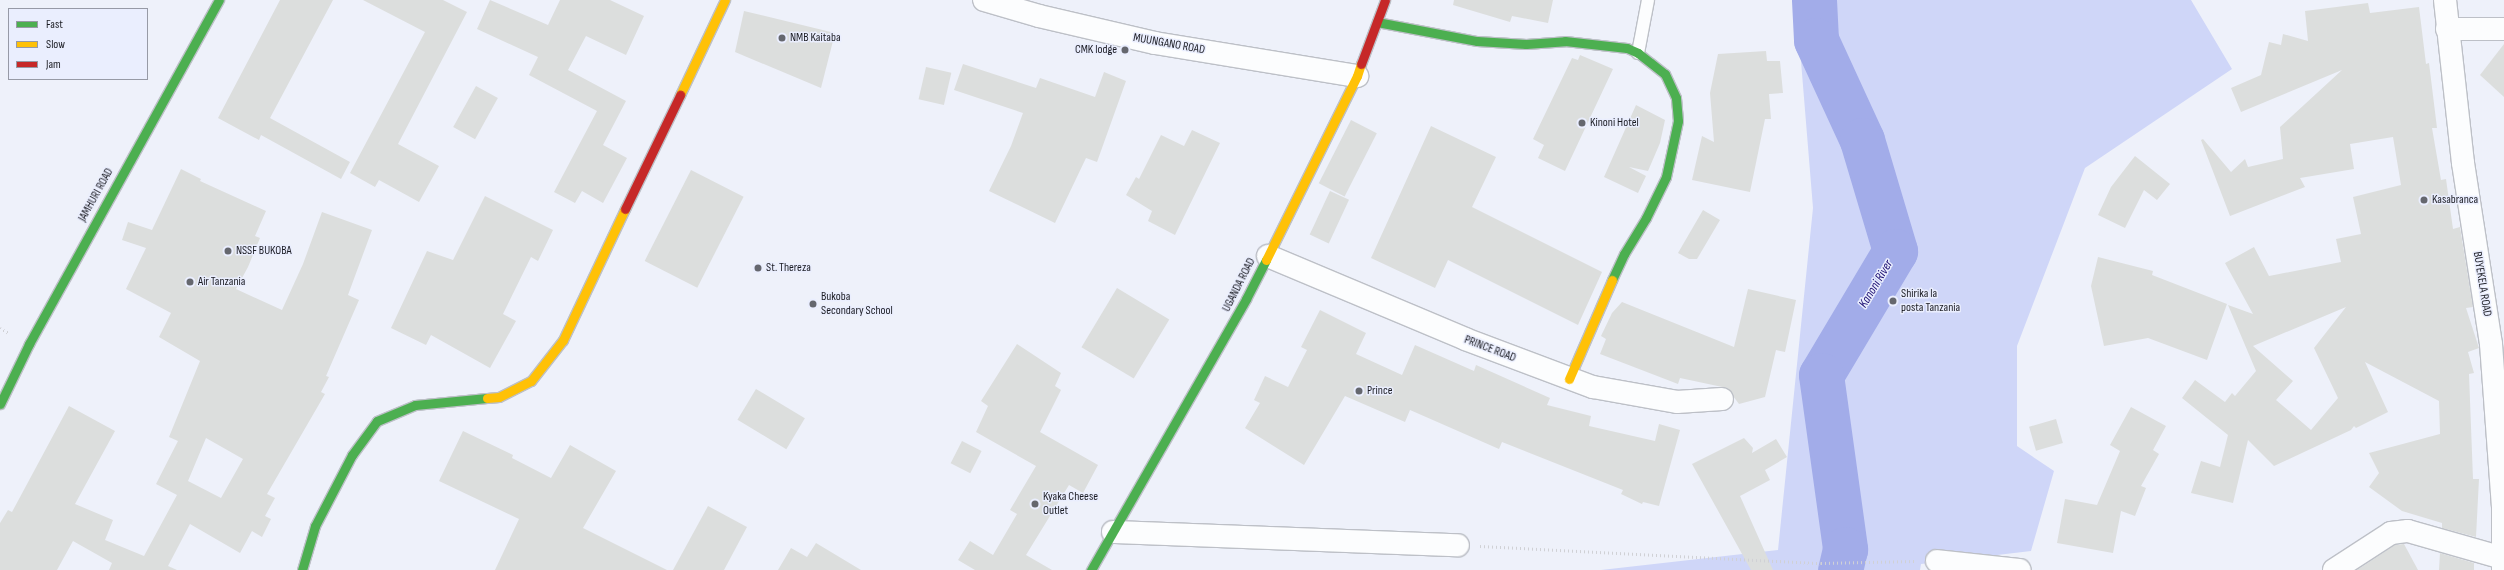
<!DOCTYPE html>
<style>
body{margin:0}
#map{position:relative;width:2504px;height:570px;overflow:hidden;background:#eef1fa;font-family:"Sofia Sans Condensed",sans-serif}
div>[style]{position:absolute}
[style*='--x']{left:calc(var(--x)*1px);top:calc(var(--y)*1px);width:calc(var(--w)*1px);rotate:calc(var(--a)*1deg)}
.green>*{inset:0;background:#cfd6f8}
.river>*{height:45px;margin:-22.5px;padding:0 22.5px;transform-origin:22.5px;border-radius:22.5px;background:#a2ace9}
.building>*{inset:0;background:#dcdedd;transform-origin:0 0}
.path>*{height:2.5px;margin-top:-1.25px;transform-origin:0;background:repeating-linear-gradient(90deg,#d0d1d5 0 1px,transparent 0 4px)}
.roads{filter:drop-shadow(1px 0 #bdc0c7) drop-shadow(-1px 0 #bdc0c7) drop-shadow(0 1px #bdc0c7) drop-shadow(0 -1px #bdc0c7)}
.lane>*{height:12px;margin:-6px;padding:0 6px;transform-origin:6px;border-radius:6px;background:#fcfdfe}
.street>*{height:22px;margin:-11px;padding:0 11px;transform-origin:11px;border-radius:11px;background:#fcfdfe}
.fast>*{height:9px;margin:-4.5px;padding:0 4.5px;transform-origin:4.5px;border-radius:4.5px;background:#4caf50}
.slow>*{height:9px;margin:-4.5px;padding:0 4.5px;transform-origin:4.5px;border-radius:4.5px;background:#ffc107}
.jam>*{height:9px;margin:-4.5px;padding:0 4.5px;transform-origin:4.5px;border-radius:4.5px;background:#c62828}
.dots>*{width:11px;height:11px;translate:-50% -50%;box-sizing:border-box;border:2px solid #eaeefe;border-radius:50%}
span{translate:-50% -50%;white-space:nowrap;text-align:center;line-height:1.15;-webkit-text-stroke:3px #eaeefe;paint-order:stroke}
.poi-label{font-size:12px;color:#1b1c23}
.left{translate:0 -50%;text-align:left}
.right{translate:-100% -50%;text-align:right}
.street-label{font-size:12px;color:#1b1c23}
.water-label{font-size:13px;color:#1d0f73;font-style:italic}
.legend{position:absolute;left:8px;top:8px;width:140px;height:72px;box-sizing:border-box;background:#eaeefe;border:1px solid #979aa6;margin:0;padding:5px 7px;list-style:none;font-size:12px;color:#1b1c23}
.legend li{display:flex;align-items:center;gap:8px;height:20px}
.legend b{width:20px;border:1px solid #979aa6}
</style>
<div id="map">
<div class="green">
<i style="clip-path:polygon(1796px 0,2191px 0,2232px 69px,2085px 168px,2017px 346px,2017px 446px,2054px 471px,2031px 551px,1921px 564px,1920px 570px,1601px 570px,1778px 550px,1813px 208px)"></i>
</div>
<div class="river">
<i style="--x:1814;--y:0;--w:40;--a:87.1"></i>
<i style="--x:1816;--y:40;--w:110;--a:65.3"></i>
<i style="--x:1862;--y:140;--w:116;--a:73.4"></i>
<i style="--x:1895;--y:251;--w:144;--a:120.8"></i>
<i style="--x:1821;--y:375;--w:176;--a:82.1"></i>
<i style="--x:1845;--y:549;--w:22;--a:103"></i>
</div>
<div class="building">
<i style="clip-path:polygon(280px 0,333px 0,270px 118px,350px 162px,341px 179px,261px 135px,259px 140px,218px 118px)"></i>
<i style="clip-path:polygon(363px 0,443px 0,467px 12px,398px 144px,439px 166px,419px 202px,379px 180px,375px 187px,350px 173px,425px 32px)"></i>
<i style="clip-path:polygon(490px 0,548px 25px,560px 0,610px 0,644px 16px,626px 55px,586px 36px,568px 70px,626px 101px,603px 145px,627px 158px,603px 203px,582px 191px,575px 203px,554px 192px,597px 111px,529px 75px,538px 57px,477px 29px)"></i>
<i style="clip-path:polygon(1454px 0,1553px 0,1548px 23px,1512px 16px,1510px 22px,1453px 5px)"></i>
<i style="clip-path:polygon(evenodd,2368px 3px,2370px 13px,2419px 7px,2426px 64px,2429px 63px,2437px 128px,2432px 128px,2441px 180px,2446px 179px,2453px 229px,2460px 227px,2473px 307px,2466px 308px,2479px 348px,2468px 352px,2474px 373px,2469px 374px,2473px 479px,2479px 479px,2476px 537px,2442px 528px,2442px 523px,2402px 511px,2369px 487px,2379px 473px,2369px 453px,2440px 434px,2439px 401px,2365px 362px,2388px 412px,2356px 428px,2354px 426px,2351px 430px,2274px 466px,2248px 440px,2233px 503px,2191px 493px,2201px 461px,2220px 467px,2228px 435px,2182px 398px,2195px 380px,2225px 402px,2232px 393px,2235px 396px,2256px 371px,2228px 305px,2253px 314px,2225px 263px,2254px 247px,2269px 276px,2341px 262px,2336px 239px,2361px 234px,2353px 197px,2401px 185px,2393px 137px,2350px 144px,2354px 169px,2300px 178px,2305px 187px,2230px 216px,2201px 140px,2203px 139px,2231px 172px,2245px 159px,2248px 167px,2283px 159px,2280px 127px,2342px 70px,2241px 112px,2231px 88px,2261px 75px,2269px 42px,2281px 45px,2283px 34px,2308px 41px,2305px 11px,2368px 3px,2346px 307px,2314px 348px,2338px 398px,2311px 430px,2276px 400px,2293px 381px,2253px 346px,2346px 307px)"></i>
<i style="clip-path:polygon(744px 11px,835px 33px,821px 88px,735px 52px)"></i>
<i style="clip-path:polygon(2504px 44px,2504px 97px,2480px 75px)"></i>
<i style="clip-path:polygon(1766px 51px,1767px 61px,1780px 61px,1783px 93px,1769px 94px,1771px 119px,1765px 119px,1750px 192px,1692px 180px,1702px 136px,1714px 142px,1710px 93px,1718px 54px)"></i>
<i style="clip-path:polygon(1580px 55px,1613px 69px,1565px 171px,1538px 158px,1544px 145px,1533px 139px,1572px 58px,1578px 60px)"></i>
<i style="clip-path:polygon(963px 64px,1036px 88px,1040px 78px,1095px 97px,1104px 72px,1126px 81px,1097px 162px,1086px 158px,1055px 223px,989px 191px,1011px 146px,1023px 113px,954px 90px)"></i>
<i style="left:926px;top:67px;width:26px;height:33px;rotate:13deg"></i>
<i style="left:476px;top:86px;width:25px;height:47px;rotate:29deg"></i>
<i style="clip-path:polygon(1636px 105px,1665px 120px,1660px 143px,1648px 171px,1629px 167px,1646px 176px,1638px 193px,1604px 177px)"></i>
<i style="left:1351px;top:120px;width:29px;height:71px;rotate:27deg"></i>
<i style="clip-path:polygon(1431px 126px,1496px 157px,1472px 207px,1602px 272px,1578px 325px,1448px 260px,1435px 288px,1371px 258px)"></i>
<i style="clip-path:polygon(1192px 130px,1220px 143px,1175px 235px,1148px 221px,1152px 211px,1126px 195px,1136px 177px,1139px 179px,1161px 135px,1184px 146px)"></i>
<i style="clip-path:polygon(2135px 156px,2170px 184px,2157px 200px,2144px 190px,2125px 228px,2098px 215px,2111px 187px)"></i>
<i style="clip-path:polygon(evenodd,181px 169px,201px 179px,200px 181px,266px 211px,255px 236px,260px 238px,248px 267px,236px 289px,282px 310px,303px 264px,322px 212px,372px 230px,348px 295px,359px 300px,326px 376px,329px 377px,321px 392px,325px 394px,267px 494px,275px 498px,265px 516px,271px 519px,262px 537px,252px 531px,240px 553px,190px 524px,168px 566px,177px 570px,109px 570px,112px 563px,73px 541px,57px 570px,0 570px,0 523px,8px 510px,12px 512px,69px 406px,115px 431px,75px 504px,113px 520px,105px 540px,144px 556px,177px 495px,156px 484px,178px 441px,169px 437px,200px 361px,159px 337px,171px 313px,126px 289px,146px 248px,122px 240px,128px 222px,152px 230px,181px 169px,206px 438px,243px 459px,221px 498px,188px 481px,206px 438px)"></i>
<i style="left:691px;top:170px;width:59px;height:102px;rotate:27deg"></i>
<i style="left:1330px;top:191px;width:21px;height:48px;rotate:25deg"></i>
<i style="clip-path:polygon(485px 196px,553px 230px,538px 261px,531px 257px,503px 314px,516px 321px,490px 368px,431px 335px,426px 345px,391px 328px,427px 251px,453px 260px)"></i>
<i style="clip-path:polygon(1703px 210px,1720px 220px,1697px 259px,1689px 259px,1678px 253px)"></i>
<i style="clip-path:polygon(2098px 257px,2153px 271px,2152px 275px,2227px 304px,2207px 360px,2148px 338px,2104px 346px,2091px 286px)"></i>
<i style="left:1117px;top:288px;width:61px;height:69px;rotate:31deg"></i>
<i style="clip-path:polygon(1748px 289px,1796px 300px,1785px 352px,1776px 350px,1765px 397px,1739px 404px,1727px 388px,1680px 378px,1678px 384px,1600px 354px,1606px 339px,1601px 336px,1612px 313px,1622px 302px,1734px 347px)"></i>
<i style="clip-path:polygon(1320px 310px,1366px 333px,1356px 354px,1402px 375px,1415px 345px,1474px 371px,1476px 365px,1550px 398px,1547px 405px,1591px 416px,1589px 426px,1655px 441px,1659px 424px,1680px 430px,1659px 506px,1643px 502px,1642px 504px,1621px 494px,1623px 490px,1502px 442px,1499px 449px,1410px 410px,1405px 422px,1345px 396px,1304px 465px,1245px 428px,1260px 403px,1254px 400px,1265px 376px,1288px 387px,1307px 350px,1301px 347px)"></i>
<i style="clip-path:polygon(1017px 344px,1061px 373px,1055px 386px,1061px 390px,1040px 432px,1098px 465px,1083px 493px,1069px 485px,1026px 555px,1052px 570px,975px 570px,958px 560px,970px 541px,993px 555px,1017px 514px,1010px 510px,1036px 466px,976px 432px,988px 406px,981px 401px)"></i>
<i style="left:756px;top:389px;width:57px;height:36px;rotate:31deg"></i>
<i style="clip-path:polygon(2131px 407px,2166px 426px,2153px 450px,2159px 454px,2141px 486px,2146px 488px,2135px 516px,2121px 511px,2113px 553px,2057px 543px,2065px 499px,2097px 505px,2120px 451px,2110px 445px)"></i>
<i style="left:2056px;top:419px;width:25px;height:28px;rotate:74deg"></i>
<i style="clip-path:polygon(463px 431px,513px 455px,512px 458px,551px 478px,570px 445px,616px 471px,583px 528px,667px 570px,495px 570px,519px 519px,439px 481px)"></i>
<i style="clip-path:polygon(1744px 438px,1753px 448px,1752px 453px,1776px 439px,1787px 457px,1765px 470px,1770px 480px,1740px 496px,1773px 570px,1751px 570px,1692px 464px)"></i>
<i style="left:962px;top:441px;width:22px;height:25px;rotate:27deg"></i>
<i style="clip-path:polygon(708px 506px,747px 527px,724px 570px,673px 570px)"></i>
<i style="clip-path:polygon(816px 543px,861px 570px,778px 570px,791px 548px,807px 557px)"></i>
<i style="clip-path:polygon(2404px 544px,2418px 570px,2357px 570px,2395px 545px)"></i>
<i style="clip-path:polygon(2440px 553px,2474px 563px,2474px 570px,2439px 570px)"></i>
</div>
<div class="path">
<i style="--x:0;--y:328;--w:10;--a:29"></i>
<i style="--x:1480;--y:546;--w:341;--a:2.9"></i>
<i style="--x:1821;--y:563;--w:94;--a:-1.2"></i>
</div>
<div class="roads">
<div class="lane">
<i style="--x:1638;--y:53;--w:54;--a:-79.3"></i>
</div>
<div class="street">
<i style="--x:984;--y:0;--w:57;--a:16.2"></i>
<i style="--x:1039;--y:16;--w:119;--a:13.1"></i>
<i style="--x:1155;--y:43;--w:205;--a:9.3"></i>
<i style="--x:2445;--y:0;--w:164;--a:83.7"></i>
<i style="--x:2463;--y:163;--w:183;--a:81.2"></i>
<i style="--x:2491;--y:344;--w:163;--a:85.8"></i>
<i style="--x:2503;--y:507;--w:63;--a:90"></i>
<i style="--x:2447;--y:29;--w:57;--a:0"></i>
<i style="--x:1268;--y:256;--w:214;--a:22.8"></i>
<i style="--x:1465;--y:339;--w:137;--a:20.6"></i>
<i style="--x:1593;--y:387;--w:85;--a:10.1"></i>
<i style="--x:1677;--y:402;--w:45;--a:-3.8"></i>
<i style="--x:1113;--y:532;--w:345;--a:2.2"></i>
<i style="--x:1937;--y:561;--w:83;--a:6.2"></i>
<i style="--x:2334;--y:570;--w:68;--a:-33"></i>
<i style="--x:2391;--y:533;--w:17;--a:-7"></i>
<i style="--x:2408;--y:531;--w:99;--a:15.9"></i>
</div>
<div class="fast">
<i style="--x:1377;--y:22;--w:102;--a:10.8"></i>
<i style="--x:1477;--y:41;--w:49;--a:3.5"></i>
<i style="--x:1526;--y:44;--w:39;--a:-4"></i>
<i style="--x:1565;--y:41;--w:62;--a:6.4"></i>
<i style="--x:1627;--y:48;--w:12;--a:24"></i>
<i style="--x:1638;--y:53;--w:34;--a:38"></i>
<i style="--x:1665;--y:74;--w:26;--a:65"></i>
<i style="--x:1676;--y:98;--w:23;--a:85"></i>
<i style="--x:1678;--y:121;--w:57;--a:102.1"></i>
<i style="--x:1666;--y:177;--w:46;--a:116"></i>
<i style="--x:1646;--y:218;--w:42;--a:121.4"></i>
<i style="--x:1624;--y:254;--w:29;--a:115"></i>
<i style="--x:0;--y:404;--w:67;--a:-64.2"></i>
<i style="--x:29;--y:344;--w:393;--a:-61.1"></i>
<i style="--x:302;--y:570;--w:46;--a:-73.5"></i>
<i style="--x:315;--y:526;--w:80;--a:-62.5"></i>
<i style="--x:352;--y:455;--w:42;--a:-53.7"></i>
<i style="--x:377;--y:421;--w:41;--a:-22.8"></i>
<i style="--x:415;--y:405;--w:72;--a:-5.6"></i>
<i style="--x:1091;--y:570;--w:312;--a:-60.2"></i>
<i style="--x:1246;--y:299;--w:44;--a:-62.9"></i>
</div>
<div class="slow">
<i style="--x:680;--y:95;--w:105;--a:-64.7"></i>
<i style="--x:1266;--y:260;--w:205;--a:-63.7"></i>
<i style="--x:1357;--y:76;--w:13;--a:-72"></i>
<i style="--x:1569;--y:379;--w:108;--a:-66.5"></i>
<i style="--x:487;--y:398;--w:12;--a:-5"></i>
<i style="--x:499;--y:397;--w:36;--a:-27"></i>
<i style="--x:531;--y:381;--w:52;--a:-52"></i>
<i style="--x:563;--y:340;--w:145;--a:-64.7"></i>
</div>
<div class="jam">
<i style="--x:1361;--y:64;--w:68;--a:-69.4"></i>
<i style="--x:625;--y:209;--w:127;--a:-64.2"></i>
</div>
</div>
<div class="dots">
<i style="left:782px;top:38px;background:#65676e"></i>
<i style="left:1125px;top:50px;background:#65676e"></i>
<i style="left:1582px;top:123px;background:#65676e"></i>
<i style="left:2424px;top:200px;background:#65676e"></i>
<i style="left:228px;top:251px;background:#65676e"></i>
<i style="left:758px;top:268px;background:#65676e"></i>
<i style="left:190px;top:282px;background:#65676e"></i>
<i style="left:1893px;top:301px;background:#65676e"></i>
<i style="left:813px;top:304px;background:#65676e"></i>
<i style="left:1359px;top:391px;background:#65676e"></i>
<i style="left:1035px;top:504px;background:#65676e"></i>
</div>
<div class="poi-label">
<span class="left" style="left:790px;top:38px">NMB Kaitaba</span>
<span class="right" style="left:1117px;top:50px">CMK lodge</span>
<span class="left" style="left:1590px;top:123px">Kinoni Hotel</span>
<span class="left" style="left:2432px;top:200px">Kasabranca</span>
<span class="left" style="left:236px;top:251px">NSSF BUKOBA</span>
<span class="left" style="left:766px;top:268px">St. Thereza</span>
<span class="left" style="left:198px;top:282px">Air Tanzania</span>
<span class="left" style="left:1901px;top:301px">Shirika la<br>posta Tanzania</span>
<span class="left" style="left:821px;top:304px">Bukoba<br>Secondary School</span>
<span class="left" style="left:1367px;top:391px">Prince</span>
<span class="left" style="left:1043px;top:504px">Kyaka Cheese<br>Outlet</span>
</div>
<div class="street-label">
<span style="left:1169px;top:44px;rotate:10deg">MUUNGANO ROAD</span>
<span style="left:96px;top:195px;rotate:-61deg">JAMHURI ROAD</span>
<span style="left:2482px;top:284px;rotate:81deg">BUYEKELA ROAD</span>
<span style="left:1239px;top:285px;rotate:-63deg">UGANDA ROAD</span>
<span style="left:1490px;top:349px;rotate:21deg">PRINCE ROAD</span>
</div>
<div class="water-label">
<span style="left:1876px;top:284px;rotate:-59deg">Kanoni River</span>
</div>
<ul class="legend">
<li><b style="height:5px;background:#4caf50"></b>Fast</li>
<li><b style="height:5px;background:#ffc107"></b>Slow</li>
<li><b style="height:5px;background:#c62828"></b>Jam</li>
</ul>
</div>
